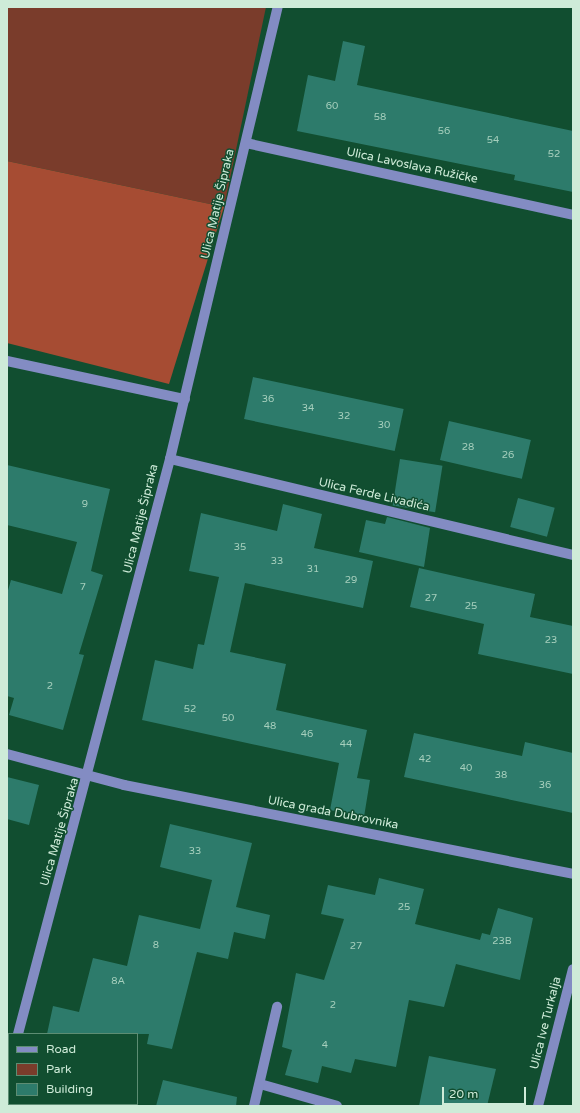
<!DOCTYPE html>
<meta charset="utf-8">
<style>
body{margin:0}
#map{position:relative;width:580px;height:1113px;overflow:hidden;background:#114e30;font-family:"Varela Round",sans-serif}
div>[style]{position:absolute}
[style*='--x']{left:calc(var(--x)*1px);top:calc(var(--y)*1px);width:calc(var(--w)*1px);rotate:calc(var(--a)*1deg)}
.green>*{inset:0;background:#7a3c2b}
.forest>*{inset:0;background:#a64c33}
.building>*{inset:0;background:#2d7b6b;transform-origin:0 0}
.minor>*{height:10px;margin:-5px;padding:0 5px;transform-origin:5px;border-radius:5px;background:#838cc3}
span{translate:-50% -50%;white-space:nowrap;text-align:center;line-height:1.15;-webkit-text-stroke:3px #114e30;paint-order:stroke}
.number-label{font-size:10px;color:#a6cfbd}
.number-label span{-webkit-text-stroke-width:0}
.street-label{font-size:12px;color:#ceebd8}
.frame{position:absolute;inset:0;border:8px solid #ceebd8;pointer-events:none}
.legend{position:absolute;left:8px;top:1033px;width:130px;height:72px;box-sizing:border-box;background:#114e30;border:1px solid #5d8d73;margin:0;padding:5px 7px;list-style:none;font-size:12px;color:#ceebd8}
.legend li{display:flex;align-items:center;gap:8px;height:20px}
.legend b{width:20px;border:1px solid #5d8d73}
.scale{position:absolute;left:442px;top:1087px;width:84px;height:18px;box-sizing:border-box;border:2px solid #ceebd8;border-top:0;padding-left:5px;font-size:12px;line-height:14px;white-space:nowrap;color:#ceebd8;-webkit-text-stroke:3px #114e30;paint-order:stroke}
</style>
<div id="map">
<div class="green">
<i style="clip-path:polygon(7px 7px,266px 7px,224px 207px,7px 161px)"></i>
</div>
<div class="forest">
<i style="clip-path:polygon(7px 161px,224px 207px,169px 384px,7px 343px)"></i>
</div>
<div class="building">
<i style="clip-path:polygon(343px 41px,365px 46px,357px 85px,573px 131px,573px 192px,514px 180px,515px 175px,297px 131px,308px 75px,335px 81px)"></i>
<i style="left:253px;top:377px;width:154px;height:43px;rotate:12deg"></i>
<i style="left:449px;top:421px;width:84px;height:40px;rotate:13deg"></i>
<i style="left:400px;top:459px;width:43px;height:47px;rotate:9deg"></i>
<i style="clip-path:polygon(7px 465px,110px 489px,91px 571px,103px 575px,79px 654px,84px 655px,63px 730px,9px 715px,14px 698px,7px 696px,7px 594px,11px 580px,62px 594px,77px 542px,7px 525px)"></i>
<i style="left:518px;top:498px;width:38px;height:30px;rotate:15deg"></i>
<i style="clip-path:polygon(283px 504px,322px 514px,314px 548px,373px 561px,363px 608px,245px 583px,230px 652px,286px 664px,276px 710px,367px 730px,357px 778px,370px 780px,364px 817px,330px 810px,339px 763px,142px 720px,155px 660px,193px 669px,198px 644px,204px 645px,219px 577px,189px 571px,201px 513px,277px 531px)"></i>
<i style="clip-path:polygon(387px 517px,430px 528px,424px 567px,359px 552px,366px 520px,385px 524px)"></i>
<i style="clip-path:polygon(419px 568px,535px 594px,530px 617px,573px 626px,573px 674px,478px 654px,484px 624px,410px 607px)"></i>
<i style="clip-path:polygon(414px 733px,522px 756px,525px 742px,573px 753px,573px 813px,404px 777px)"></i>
<i style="clip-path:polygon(7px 777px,39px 785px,29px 825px,7px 819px)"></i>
<i style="clip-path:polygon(170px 824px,252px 843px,236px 907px,270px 915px,265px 939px,234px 932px,228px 959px,197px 952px,172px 1049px,147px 1044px,149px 1034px,47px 1034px,53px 1006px,79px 1012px,93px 958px,127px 966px,139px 915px,200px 929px,212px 880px,160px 867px)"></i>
<i style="clip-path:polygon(379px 878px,424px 889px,415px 924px,480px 940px,482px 933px,490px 935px,498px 908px,533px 918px,520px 980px,456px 964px,444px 1007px,409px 1000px,396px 1067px,355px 1059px,351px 1073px,322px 1066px,318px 1083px,285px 1075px,292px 1050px,282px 1047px,296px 973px,324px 980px,344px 919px,321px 914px,328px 885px,375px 895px)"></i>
<i style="clip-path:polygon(429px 1056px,496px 1069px,487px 1106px,419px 1106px)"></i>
<i style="clip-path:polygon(163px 1080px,237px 1097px,236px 1106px,156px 1106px)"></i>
</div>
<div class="minor">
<i style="--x:246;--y:143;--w:335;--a:12.4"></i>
<i style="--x:7;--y:361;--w:182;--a:12.1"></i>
<i style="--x:170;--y:459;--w:414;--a:13.4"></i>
<i style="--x:7;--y:754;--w:121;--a:14.8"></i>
<i style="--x:124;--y:785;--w:458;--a:11.2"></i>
<i style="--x:18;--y:1034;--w:595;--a:-75.19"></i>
<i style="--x:170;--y:459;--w:465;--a:-76.6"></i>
<i style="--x:7;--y:1077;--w:8;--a:-76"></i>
<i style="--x:260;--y:1084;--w:80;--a:15.9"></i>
<i style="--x:254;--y:1106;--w:102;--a:-76.9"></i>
<i style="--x:538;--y:1106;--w:141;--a:-75.7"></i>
</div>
<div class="number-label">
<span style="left:332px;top:107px">60</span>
<span style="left:380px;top:118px">58</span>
<span style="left:444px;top:132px">56</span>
<span style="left:493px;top:141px">54</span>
<span style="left:554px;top:155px">52</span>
<span style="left:268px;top:400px">36</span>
<span style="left:308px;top:409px">34</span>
<span style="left:344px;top:417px">32</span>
<span style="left:384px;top:426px">30</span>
<span style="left:468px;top:448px">28</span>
<span style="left:508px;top:456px">26</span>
<span style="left:85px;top:505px">9</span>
<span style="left:240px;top:548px">35</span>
<span style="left:277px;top:562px">33</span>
<span style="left:313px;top:570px">31</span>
<span style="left:351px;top:581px">29</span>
<span style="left:83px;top:588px">7</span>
<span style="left:431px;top:599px">27</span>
<span style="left:471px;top:607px">25</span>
<span style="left:551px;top:641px">23</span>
<span style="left:50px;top:687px">2</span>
<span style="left:190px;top:710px">52</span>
<span style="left:228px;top:719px">50</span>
<span style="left:270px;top:727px">48</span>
<span style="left:307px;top:735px">46</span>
<span style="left:346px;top:745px">44</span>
<span style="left:425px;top:760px">42</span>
<span style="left:466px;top:769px">40</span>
<span style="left:501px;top:776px">38</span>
<span style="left:545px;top:786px">36</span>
<span style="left:195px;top:852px">33</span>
<span style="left:404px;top:908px">25</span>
<span style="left:502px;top:942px">23B</span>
<span style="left:156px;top:946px">8</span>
<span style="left:356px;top:947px">27</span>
<span style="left:118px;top:982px">8A</span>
<span style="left:333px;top:1006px">2</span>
<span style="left:325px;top:1046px">4</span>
</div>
<div class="street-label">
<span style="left:412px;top:166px;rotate:12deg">Ulica Lavoslava Ružičke</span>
<span style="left:218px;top:204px;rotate:-77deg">Ulica Matije Šipraka</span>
<span style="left:374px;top:495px;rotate:13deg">Ulica Ferde Livadića</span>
<span style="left:141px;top:519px;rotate:-76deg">Ulica Matije Šipraka</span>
<span style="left:333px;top:813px;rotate:11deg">Ulica grada Dubrovnika</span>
<span style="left:60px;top:832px;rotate:-74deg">Ulica Matije Šipraka</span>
<span style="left:546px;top:1023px;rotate:-76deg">Ulica Ive Turkalja</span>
</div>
<div class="frame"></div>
<ul class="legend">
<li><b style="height:5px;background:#838cc3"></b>Road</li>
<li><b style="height:11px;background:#7a3c2b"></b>Park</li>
<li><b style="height:11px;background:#2d7b6b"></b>Building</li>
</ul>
<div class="scale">20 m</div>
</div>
